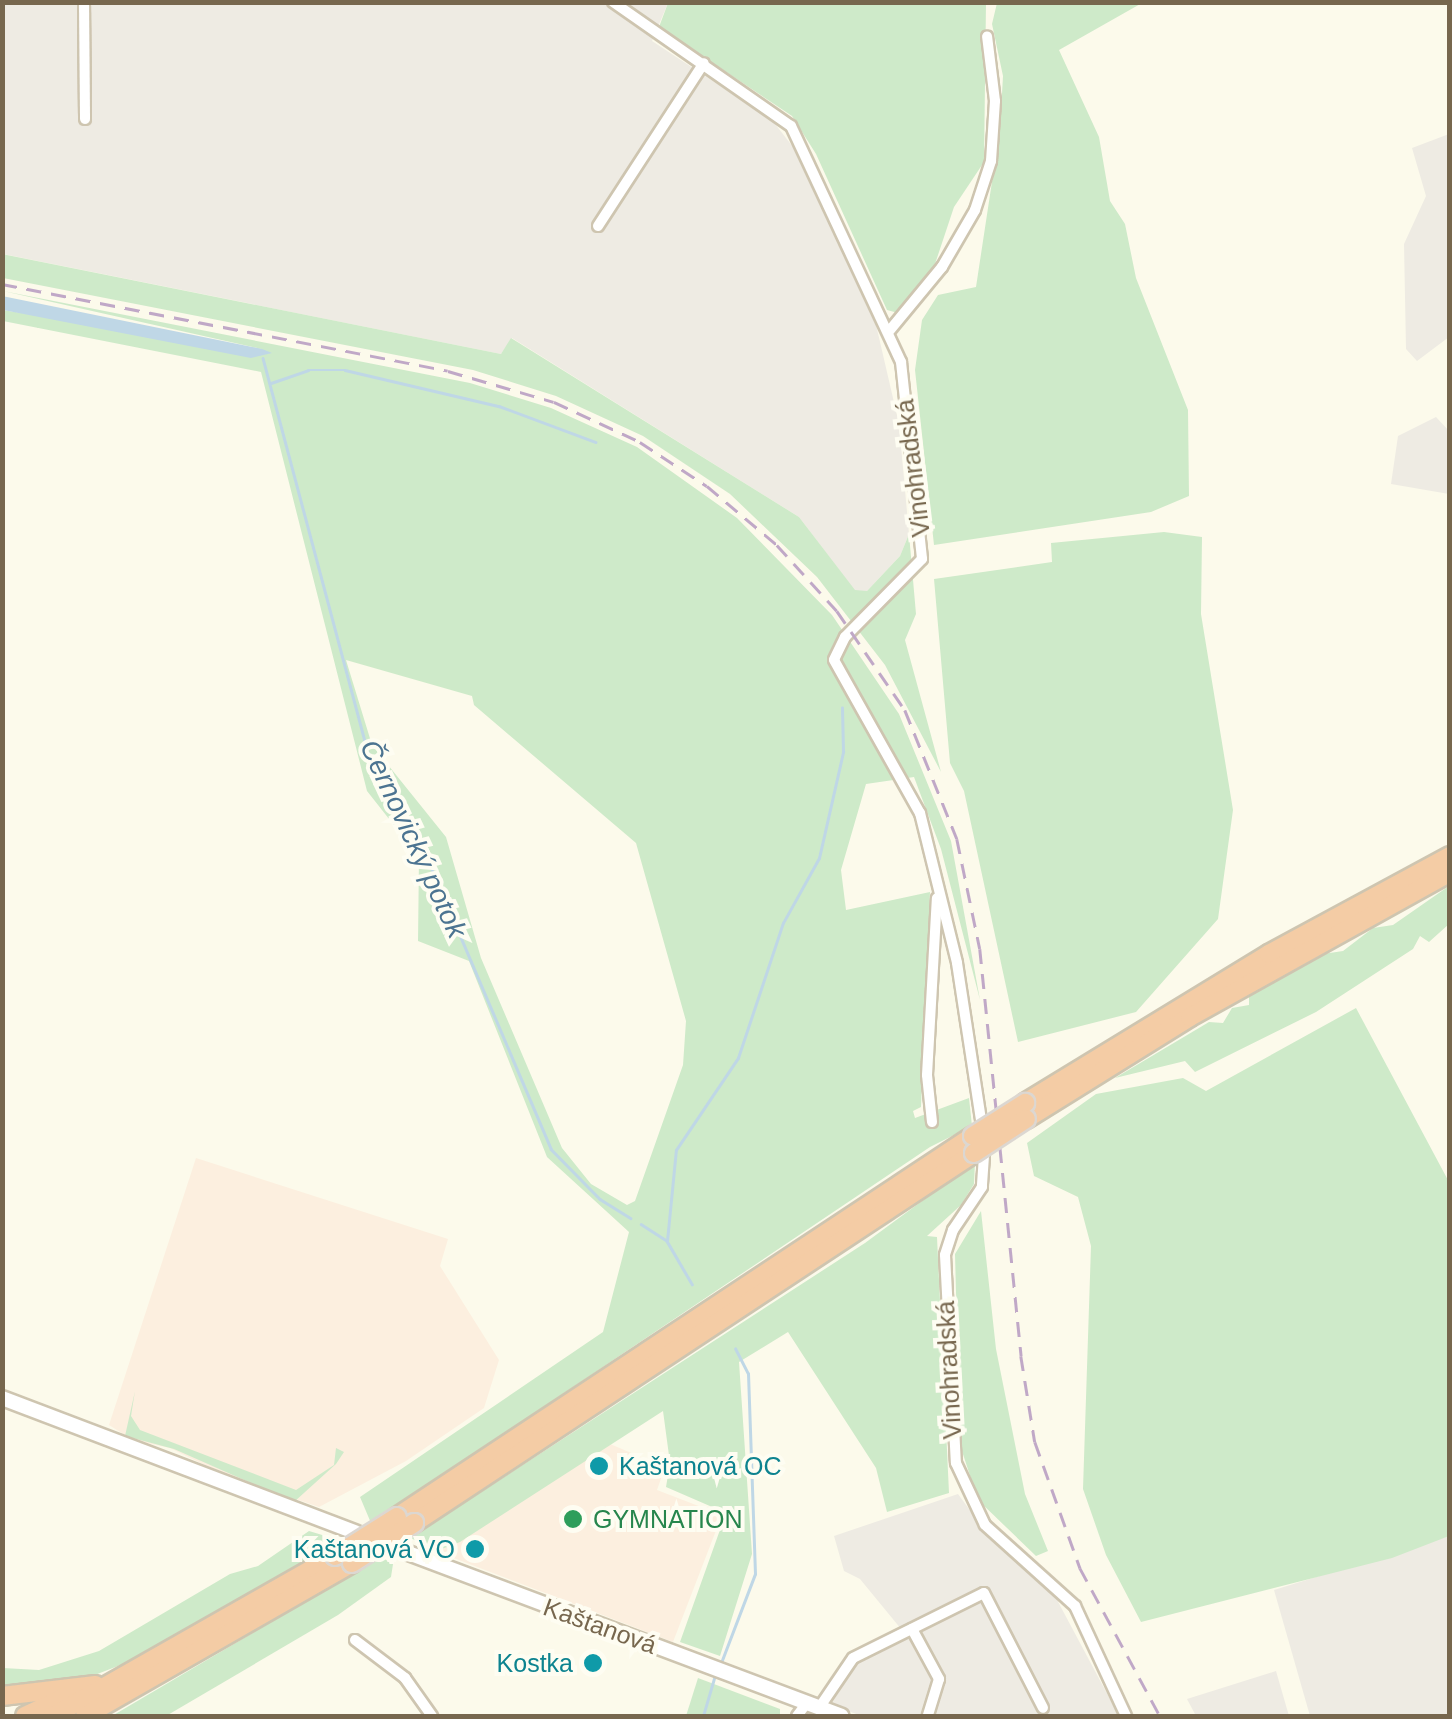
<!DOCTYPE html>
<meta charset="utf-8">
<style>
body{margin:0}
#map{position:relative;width:1452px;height:1719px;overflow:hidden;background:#fcfaeb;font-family:Arial,sans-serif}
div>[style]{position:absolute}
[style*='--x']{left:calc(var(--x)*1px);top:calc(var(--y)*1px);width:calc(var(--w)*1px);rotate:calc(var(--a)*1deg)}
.commercial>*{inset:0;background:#fcefdf}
.industrial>*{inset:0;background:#eeebe3}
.green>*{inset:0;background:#ceeac9}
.water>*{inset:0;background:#bfd7e6}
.stream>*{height:2.5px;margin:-1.25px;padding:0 1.25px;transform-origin:1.25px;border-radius:1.25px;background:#bfd7e6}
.roads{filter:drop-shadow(2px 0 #cec5b0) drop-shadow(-2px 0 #cec5b0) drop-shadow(0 2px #cec5b0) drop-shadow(0 -2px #cec5b0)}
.minor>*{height:10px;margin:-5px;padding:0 5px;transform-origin:5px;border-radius:5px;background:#fff}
.secondary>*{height:14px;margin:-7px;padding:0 7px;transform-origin:7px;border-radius:7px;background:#fff}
.motorway>*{height:18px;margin:-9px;padding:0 9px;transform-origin:9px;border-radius:9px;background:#f4cca5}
.rail>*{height:2.5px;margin-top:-1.25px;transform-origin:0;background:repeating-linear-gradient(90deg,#c0a8c7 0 15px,transparent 0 25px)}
.bridges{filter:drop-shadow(2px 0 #dcd7d1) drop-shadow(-2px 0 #dcd7d1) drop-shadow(0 2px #dcd7d1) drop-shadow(0 -2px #dcd7d1)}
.motorway-bridge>*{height:18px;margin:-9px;padding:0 9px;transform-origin:9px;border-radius:9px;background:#f4cca5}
.dots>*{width:28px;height:28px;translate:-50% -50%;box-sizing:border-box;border:5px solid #fefdf2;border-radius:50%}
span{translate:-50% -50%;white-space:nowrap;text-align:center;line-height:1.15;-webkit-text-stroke:8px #fefdf2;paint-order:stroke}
.street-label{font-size:25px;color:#77674e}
.culture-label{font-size:25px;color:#0d838f}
.left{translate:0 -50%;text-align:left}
.right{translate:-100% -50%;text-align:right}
.leisure-label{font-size:25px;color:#27864d}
.water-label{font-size:28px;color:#4c7491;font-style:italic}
.frame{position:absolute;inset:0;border:5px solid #77674e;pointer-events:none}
</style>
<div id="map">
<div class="commercial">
<i style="clip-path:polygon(196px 1158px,448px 1239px,440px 1266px,499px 1360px,484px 1408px,406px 1461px,319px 1507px,225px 1475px,170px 1448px,133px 1440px,109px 1425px)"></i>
<i style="clip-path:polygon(610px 1444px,665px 1467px,657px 1490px,722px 1515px,673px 1642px,438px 1552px)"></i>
</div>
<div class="industrial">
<i style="clip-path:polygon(2px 3px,668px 3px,652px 41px,772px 120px,800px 156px,874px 316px,899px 424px,909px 534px,900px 556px,867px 591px,855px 591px,799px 517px,512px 338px,501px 354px,3px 254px)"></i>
<i style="clip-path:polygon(1449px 134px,1449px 337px,1417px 361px,1406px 349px,1404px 244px,1426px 196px,1412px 148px)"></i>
<i style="clip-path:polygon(1436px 417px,1449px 431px,1449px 494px,1391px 484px,1398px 436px)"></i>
<i style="clip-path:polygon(958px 1494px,993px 1542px,1048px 1583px,1119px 1716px,862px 1716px,831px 1705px,857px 1661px,906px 1635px,860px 1579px,844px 1571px,834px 1536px)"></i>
<i style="clip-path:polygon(1449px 1536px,1449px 1716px,1310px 1716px,1274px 1590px)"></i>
<i style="clip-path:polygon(1276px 1671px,1289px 1716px,1196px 1716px,1187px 1699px)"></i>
</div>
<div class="green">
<i style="clip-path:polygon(668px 3px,986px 3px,984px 162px,954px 207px,933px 270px,898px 313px,887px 310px,816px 154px,792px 116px,659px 27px)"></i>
<i style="clip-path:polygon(997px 3px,1142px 3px,1059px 50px,1099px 137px,1110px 201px,1125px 224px,1136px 278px,1188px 410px,1189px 496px,1151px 512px,934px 545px,915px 370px,922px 320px,938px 295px,976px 287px,1000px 129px,1003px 76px,992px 24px)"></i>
<i style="clip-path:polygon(2px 254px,501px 354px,511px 338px,799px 517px,855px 590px,867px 591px,900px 556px,909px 534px,916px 614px,905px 640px,941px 772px,885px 665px,817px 577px,730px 494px,643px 436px,556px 396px,473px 370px,3px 278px)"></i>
<i style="clip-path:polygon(evenodd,3px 291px,470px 383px,551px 408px,637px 447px,737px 518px,832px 615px,899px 714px,951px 841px,980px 1000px,941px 849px,914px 777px,866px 784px,841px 870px,846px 910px,930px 892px,921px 1107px,913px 1111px,915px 1118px,969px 1098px,972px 1126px,930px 1147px,371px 1523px,360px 1497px,603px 1332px,629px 1232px,547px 1157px,469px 961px,418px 941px,419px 857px,367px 791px,261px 372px,3px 321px,2px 310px,262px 349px,3px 291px,346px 660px,472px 696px,474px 705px,636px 843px,686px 1021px,683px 1065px,635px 1201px,627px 1205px,591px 1184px,562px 1148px,481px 958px,446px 837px,372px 745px,346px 660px)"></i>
<i style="clip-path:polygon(1164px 532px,1202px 537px,1201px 614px,1233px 810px,1218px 919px,1136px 1012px,1018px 1042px,964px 791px,950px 763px,934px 579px,1052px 562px,1051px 543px)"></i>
<i style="clip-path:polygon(1449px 886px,1449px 924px,1429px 942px,1420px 936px,1413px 949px,1316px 1012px,1195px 1072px,1185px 1061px,1115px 1078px,1209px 1022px,1223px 1023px,1232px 1008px,1249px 1005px,1249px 996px,1323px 954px,1343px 951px,1373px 928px,1393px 925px)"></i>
<i style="clip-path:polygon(1356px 1008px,1449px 1182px,1449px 1536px,1392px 1558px,1141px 1622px,1106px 1555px,1083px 1489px,1091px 1246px,1078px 1197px,1034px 1176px,1027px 1143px,1096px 1094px,1183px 1078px,1206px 1091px)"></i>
<i style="clip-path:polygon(975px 1162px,974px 1184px,961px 1205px,927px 1236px,937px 1237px,949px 1493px,887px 1512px,876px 1468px,788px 1332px,739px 1362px,752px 1554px,720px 1656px,680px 1642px,726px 1513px,666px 1487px,670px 1463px,663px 1411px,460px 1542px,439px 1550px,410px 1538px,865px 1243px)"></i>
<i style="clip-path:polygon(981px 1211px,996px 1349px,1025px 1494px,1048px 1551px,1036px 1556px,978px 1500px,960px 1445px,955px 1254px)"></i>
<i style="clip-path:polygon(135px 1391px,131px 1416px,140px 1430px,296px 1490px,334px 1465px,336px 1448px,344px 1452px,336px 1464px,294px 1502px,174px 1449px,125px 1436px)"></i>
<i style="clip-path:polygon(309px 1531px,342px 1541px,136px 1659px,69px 1685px,3px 1693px,3px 1668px,39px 1670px,99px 1651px,230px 1574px,258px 1566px)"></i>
<i style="clip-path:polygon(381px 1557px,393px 1564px,391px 1577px,338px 1615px,166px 1716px,112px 1716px)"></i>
<i style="clip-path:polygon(698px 1678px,780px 1709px,780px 1716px,686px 1716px)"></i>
</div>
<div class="water">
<i style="clip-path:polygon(2px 296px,262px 349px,272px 353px,251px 358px,3px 310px)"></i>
</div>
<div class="stream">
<i style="--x:263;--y:358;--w:406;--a:75.1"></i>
<i style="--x:367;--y:750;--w:37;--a:63"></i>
<i style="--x:271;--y:383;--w:39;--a:-19"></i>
<i style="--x:308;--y:370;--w:37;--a:0"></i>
<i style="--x:345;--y:370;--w:158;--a:13.2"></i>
<i style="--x:499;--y:406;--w:103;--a:20.4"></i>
<i style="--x:428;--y:860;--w:314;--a:66.9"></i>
<i style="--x:551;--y:1149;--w:70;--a:45.6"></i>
<i style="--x:600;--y:1199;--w:36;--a:32"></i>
<i style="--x:641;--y:1224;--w:31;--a:33"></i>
<i style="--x:667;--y:1241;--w:50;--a:59.8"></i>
<i style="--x:667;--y:1241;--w:91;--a:-84.4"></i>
<i style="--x:676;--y:1150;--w:111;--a:-56"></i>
<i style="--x:738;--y:1058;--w:142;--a:-71.6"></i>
<i style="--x:783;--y:923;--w:74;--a:-61"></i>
<i style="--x:819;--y:858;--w:109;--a:-77.2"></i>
<i style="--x:843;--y:752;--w:44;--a:-91.3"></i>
<i style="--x:721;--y:1663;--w:95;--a:-69.1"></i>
<i style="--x:755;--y:1574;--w:200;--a:-92"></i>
<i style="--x:748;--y:1374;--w:28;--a:-117"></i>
<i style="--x:703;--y:1716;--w:43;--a:-73.7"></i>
</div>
<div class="roads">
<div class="minor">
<i style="--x:84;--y:2;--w:117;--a:89.5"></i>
<i style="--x:613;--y:2;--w:217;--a:34.9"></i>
<i style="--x:791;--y:126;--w:260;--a:65"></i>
<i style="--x:901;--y:362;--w:198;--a:83.9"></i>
<i style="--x:922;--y:559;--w:110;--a:134.6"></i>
<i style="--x:845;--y:637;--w:25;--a:116"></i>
<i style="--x:834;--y:660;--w:176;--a:60.7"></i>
<i style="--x:920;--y:813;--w:154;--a:76.1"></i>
<i style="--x:957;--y:963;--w:159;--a:81.3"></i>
<i style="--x:598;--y:226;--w:194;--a:-57"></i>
<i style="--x:890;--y:330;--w:82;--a:-50.5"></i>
<i style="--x:942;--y:267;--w:66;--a:-59.9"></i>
<i style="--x:975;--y:210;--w:52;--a:-71.9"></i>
<i style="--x:991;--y:161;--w:60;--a:-86.2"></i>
<i style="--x:995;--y:101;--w:65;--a:-97"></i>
<i style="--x:932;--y:1122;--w:47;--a:-96.1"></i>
<i style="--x:927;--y:1075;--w:177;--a:-86.8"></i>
<i style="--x:984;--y:1156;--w:31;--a:94"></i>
<i style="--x:982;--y:1187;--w:52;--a:124"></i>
<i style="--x:953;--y:1230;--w:26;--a:108"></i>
<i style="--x:945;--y:1255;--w:208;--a:87"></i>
<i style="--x:956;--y:1463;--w:68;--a:64.9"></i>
<i style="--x:985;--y:1525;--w:121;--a:42"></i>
<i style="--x:1075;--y:1606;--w:121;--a:65.1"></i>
<i style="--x:912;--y:1629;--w:57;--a:61.6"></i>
<i style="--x:939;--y:1679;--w:39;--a:107"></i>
<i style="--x:355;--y:1640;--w:63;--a:37.2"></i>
<i style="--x:405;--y:1678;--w:47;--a:54.6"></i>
<i style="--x:819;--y:1708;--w:60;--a:-55.8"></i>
<i style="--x:853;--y:1658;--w:146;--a:-26.4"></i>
<i style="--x:984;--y:1593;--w:129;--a:62.8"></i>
<i style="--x:797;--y:1716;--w:15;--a:-53"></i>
</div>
<div class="secondary">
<i style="--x:2;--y:1398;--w:378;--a:20.8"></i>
<i style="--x:395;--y:1548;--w:477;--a:20.6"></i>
</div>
<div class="motorway">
<i style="--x:1025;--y:1103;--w:286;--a:-31.4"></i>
<i style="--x:1269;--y:954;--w:206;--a:-28.4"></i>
<i style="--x:1026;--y:1119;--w:193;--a:-31.9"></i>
<i style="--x:1190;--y:1017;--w:298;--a:-29.1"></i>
<i style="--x:397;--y:1517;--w:691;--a:-33.48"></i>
<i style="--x:414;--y:1523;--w:671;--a:-33.45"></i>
<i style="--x:2;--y:1696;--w:94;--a:-6.7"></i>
<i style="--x:25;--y:1716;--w:47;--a:-24.9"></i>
<i style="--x:53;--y:1716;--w:324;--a:-29.6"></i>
<i style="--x:85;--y:1716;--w:308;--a:-29.8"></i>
</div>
</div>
<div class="rail">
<i style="--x:2;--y:284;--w:454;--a:11"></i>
<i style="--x:448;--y:371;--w:110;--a:16.3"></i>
<i style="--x:554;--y:402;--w:95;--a:24.9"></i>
<i style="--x:640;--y:442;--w:80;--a:33.3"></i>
<i style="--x:707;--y:486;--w:92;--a:40.1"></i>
<i style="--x:777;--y:545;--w:89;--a:47.7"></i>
<i style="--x:837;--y:611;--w:120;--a:55.5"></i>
<i style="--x:905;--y:710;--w:139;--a:68"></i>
<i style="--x:957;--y:839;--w:112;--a:78.2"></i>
<i style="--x:980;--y:949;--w:409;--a:84.2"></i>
<i style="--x:1021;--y:1356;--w:87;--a:80.8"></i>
<i style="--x:1035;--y:1442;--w:134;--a:70.3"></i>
<i style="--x:1080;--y:1568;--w:168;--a:61.6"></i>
</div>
<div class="bridges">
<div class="motorway-bridge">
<i style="--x:973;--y:1136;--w:62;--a:-32.4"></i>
<i style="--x:974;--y:1153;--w:62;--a:-33.2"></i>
<i style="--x:335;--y:1556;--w:73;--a:-32.2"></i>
<i style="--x:352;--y:1563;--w:74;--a:-32.8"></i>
</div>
</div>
<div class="dots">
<i style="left:599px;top:1466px;background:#0f9aa8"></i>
<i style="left:573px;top:1519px;background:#2e9e5b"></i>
<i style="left:475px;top:1549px;background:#0f9aa8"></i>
<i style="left:593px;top:1663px;background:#0f9aa8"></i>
</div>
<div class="street-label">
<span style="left:913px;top:468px;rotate:-97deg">Vinohradská</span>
<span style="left:949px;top:1370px;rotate:-93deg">Vinohradská</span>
<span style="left:600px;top:1626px;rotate:20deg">Kaštanová</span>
</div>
<div class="culture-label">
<span class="left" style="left:619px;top:1466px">Kaštanová OC</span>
<span class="right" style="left:455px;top:1549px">Kaštanová VO</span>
<span class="right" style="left:573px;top:1663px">Kostka</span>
</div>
<div class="leisure-label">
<span class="left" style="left:593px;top:1519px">GYMNATION</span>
</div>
<div class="water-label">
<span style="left:413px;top:839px;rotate:65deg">Černovický potok</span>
</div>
<div class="frame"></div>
</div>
